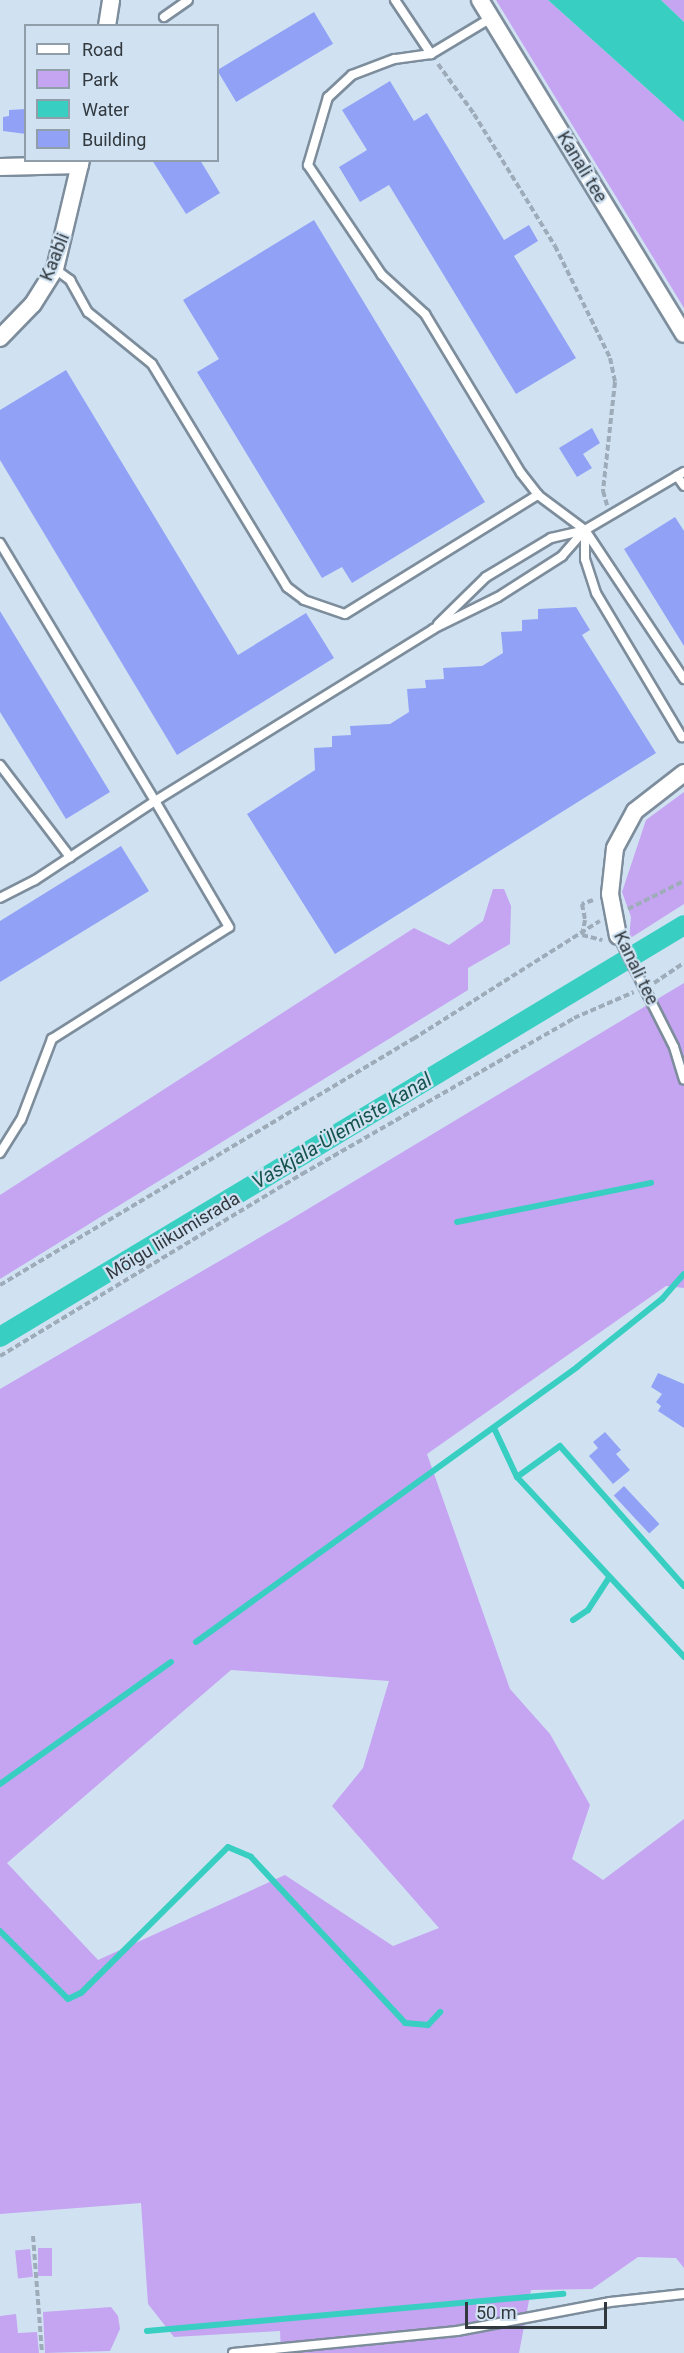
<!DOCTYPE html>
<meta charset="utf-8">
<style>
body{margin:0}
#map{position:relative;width:684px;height:2353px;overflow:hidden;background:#d0e2f2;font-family:Roboto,sans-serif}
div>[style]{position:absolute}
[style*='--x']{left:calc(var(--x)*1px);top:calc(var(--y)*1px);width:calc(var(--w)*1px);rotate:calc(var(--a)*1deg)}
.green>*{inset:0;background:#c5a4f1;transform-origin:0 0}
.water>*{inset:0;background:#38cfc2}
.stream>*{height:6px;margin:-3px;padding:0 3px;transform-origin:3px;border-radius:3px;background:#38cfc2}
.canal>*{height:20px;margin:-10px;padding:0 10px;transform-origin:10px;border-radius:10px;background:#38cfc2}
.building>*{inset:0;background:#91a2f6;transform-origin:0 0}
.path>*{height:4px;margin-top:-2px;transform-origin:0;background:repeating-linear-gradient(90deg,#9eacb9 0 6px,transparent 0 9px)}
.roads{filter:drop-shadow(2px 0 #7d8d9c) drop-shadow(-2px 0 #7d8d9c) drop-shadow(0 2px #7d8d9c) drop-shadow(0 -2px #7d8d9c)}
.lane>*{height:8px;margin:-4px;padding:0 4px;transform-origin:4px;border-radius:4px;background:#fff}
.street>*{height:16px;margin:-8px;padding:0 8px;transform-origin:8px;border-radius:8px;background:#fff}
span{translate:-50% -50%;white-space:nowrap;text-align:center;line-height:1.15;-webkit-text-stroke:4.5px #d0e2f2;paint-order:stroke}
.street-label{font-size:18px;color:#31383e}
.water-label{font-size:20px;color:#15534d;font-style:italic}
.legend{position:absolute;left:24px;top:24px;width:195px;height:138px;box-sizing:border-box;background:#d0e2f2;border:2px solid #909eaa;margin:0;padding:8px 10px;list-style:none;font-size:18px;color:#31383e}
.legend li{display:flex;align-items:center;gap:12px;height:30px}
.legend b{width:30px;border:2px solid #909eaa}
.scale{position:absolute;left:465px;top:2302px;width:142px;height:27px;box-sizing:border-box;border:3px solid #31383e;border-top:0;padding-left:8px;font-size:18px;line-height:21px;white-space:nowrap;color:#31383e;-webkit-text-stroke:4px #d0e2f2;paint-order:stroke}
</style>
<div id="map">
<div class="green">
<i style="clip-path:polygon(496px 0,548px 0,684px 122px,684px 308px)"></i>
<i style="clip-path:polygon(661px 0,684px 0,684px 22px)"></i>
<i style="clip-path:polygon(684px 792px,684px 904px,629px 939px,631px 917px,622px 892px,646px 820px)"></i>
<i style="clip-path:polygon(493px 889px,504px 889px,511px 906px,510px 944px,468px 968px,468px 990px,0 1279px,0 1195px,414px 928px,449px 945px,483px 921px)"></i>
<i style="clip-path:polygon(evenodd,684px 983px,684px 1288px,666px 1286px,427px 1454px,510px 1689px,550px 1734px,590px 1805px,572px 1859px,603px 1880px,684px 1819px,684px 2268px,676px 2258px,638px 2257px,592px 2289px,531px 2290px,519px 2353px,281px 2353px,280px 2331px,174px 2337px,148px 2304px,141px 2203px,0 2214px,0 1389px,288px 1221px,684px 983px,231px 1670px,389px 1681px,363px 1768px,332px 1806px,439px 1928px,393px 1946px,285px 1875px,98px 1960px,7px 1863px,231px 1670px)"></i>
<i style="left:38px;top:2248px;width:14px;height:28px"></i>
<i style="left:30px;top:2249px;width:28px;height:15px;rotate:84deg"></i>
<i style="clip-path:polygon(111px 2307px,118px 2316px,120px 2329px,110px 2351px,45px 2353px,43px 2312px)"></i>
<i style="clip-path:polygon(16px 2314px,18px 2333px,37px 2332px,39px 2353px,0 2353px,0 2316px)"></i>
</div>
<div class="water">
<i style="clip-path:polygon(548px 0,661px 0,684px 22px,684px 122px)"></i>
</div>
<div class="stream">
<i style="--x:457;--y:1222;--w:198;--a:-11.4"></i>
<i style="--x:494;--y:1428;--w:54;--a:64.9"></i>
<i style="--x:517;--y:1477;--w:246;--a:47.1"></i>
<i style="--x:517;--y:1477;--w:53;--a:-35.8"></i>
<i style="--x:560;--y:1446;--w:187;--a:48.5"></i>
<i style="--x:573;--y:1620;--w:18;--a:-34"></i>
<i style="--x:588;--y:1610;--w:38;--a:-57"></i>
<i style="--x:196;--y:1642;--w:470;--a:-35.8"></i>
<i style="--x:577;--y:1367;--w:109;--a:-38.7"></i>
<i style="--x:662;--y:1299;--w:33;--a:-49"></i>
<i style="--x:0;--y:1784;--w:210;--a:-35.5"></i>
<i style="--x:0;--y:1931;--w:96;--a:45"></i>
<i style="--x:68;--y:1999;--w:14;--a:-25"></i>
<i style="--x:81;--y:1993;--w:207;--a:-44.8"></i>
<i style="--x:228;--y:1847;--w:25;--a:23"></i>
<i style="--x:251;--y:1857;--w:226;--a:47.1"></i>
<i style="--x:405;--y:2023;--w:23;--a:5"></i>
<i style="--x:428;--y:2025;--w:18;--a:-47"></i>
<i style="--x:147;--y:2331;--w:418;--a:-5.1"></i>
</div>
<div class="canal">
<i style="--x:0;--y:1337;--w:798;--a:-31.06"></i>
</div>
<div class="building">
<i style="left:314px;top:12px;width:37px;height:113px;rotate:59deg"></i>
<i style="clip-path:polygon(390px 81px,414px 121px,427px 113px,504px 240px,529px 225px,538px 241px,514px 256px,576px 358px,516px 394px,389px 185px,360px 202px,339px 167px,367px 150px,342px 110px)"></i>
<i style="clip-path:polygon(26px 109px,26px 134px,3px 131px,3px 117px,9px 116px,9px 110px)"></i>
<i style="clip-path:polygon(152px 160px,200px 160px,220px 193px,186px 214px)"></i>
<i style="clip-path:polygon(314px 220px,485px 502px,352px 583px,342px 567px,322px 578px,197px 372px,219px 359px,183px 300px)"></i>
<i style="clip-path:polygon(66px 370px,238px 655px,306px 613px,334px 658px,177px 755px,0 460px,0 410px)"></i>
<i style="clip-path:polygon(592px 428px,600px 443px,583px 454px,592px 468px,577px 477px,559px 448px)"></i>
<i style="clip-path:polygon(675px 517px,684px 531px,684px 646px,624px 549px)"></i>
<i style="clip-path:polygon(576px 607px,590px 630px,582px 635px,656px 753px,335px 954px,247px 814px,315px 770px,314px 748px,332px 747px,332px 736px,351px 735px,350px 726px,390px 724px,409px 712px,407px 689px,426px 688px,425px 680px,444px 679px,443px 668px,482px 666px,503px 653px,501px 632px,522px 631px,522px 620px,538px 619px,538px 609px)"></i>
<i style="clip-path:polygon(0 611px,110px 792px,66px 819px,0 712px)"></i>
<i style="clip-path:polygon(121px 846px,149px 891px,0 982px,0 921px)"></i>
<i style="clip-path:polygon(658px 1373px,684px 1384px,684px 1428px,658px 1411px,661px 1406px,656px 1402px,662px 1394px,651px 1387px)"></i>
<i style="clip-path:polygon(605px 1432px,621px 1450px,616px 1454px,630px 1470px,613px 1484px,589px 1456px,598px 1448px,593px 1442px)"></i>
<i style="left:624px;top:1486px;width:52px;height:14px;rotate:47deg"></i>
</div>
<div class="path">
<i style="--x:438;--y:64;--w:62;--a:54.2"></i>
<i style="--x:474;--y:114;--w:155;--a:58.5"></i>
<i style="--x:555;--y:246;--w:125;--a:63.8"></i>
<i style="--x:610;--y:358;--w:25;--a:78"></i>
<i style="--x:615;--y:382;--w:110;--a:96.3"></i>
<i style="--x:603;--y:491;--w:15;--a:74"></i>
<i style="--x:593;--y:900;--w:12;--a:160"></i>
<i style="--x:582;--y:904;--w:16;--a:79"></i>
<i style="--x:585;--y:920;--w:15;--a:101"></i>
<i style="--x:582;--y:935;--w:21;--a:14"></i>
<i style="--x:628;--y:909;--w:63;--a:-26.6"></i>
<i style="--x:654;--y:983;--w:36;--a:-34"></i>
<i style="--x:0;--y:1285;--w:481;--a:-30.8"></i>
<i style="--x:413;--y:1039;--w:221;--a:-32.3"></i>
<i style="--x:0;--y:1356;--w:353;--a:-31.1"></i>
<i style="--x:302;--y:1174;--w:314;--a:-29.8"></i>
<i style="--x:574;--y:1018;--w:65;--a:-23.4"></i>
<i style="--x:33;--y:2236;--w:117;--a:85.6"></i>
</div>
<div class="roads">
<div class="lane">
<i style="--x:395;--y:0;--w:65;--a:56.3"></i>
<i style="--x:164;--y:17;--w:29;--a:-35"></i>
<i style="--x:491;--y:18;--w:70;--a:149"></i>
<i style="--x:431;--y:54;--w:37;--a:172"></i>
<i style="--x:394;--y:59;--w:45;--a:159.1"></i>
<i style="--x:352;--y:75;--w:33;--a:137"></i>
<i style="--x:328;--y:97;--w:71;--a:106.4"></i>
<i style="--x:308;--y:165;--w:133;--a:56.1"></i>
<i style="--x:382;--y:275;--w:58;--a:42.2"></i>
<i style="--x:425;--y:314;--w:186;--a:58.9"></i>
<i style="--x:521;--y:473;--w:28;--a:52"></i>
<i style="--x:538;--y:495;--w:59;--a:36.7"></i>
<i style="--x:585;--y:530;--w:179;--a:56.4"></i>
<i style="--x:55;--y:269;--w:19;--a:36"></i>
<i style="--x:70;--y:280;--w:37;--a:61"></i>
<i style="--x:88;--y:312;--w:82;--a:39.1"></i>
<i style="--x:152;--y:364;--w:261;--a:58.8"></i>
<i style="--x:287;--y:587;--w:21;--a:37"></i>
<i style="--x:304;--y:600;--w:43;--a:18.9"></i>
<i style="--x:345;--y:614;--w:227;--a:-31.7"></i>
<i style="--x:684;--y:472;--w:8;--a:150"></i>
<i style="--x:677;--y:476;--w:12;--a:55"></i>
<i style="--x:585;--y:530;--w:29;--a:90"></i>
<i style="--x:585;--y:559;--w:36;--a:72"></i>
<i style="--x:596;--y:593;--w:168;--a:59.2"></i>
<i style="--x:0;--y:543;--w:301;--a:59"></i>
<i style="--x:155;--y:801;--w:144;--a:146.6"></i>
<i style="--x:35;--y:880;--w:39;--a:153"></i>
<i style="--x:438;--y:624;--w:67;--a:-44.4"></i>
<i style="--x:486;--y:577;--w:76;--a:-31"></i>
<i style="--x:551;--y:538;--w:35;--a:-13"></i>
<i style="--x:585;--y:530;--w:107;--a:-30.4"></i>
<i style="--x:0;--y:765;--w:116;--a:52.7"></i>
<i style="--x:618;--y:936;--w:124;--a:63.2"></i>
<i style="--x:674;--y:1047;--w:34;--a:73"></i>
<i style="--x:0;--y:1153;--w:39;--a:-58"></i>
<i style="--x:21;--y:1120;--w:87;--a:-69.1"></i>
<i style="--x:52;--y:1039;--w:209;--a:-32.3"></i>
<i style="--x:229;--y:927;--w:146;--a:-120.4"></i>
<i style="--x:155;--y:801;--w:327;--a:-31.7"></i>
<i style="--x:433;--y:629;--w:72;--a:-26.2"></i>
<i style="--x:498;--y:597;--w:76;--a:-32.6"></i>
<i style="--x:562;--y:556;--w:35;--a:-49"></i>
<i style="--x:233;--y:2353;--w:225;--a:-5.6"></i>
<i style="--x:457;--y:2331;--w:156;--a:-10.7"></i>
<i style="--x:610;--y:2302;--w:74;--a:-6.2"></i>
</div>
<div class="street">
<i style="--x:480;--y:0;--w:391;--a:58.6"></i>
<i style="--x:107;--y:26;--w:26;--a:-81"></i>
<i style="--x:0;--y:167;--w:80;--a:-1.4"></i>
<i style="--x:0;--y:338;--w:47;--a:-45.9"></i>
<i style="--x:33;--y:304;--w:41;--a:-57.8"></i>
<i style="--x:55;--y:269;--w:112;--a:-76.6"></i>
<i style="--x:618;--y:936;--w:43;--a:-100.8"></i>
<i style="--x:610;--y:894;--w:46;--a:-83.8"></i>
<i style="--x:615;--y:848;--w:42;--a:-61.6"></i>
<i style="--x:635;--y:811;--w:62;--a:-37.8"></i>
</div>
</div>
<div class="street-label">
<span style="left:582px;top:167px;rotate:59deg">Kanali tee</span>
<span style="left:55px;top:257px;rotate:-68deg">Kaabli</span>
<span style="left:636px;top:968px;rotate:64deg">Kanali tee</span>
<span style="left:173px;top:1236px;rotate:-31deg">Mõigu liikumisrada</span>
</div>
<div class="water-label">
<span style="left:342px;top:1131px;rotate:-31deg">Vaskjala-Ülemiste kanal</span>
</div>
<ul class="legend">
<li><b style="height:8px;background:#fff"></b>Road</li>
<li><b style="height:16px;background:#c5a4f1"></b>Park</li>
<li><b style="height:16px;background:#38cfc2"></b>Water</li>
<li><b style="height:16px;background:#91a2f6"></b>Building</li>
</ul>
<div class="scale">50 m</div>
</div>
